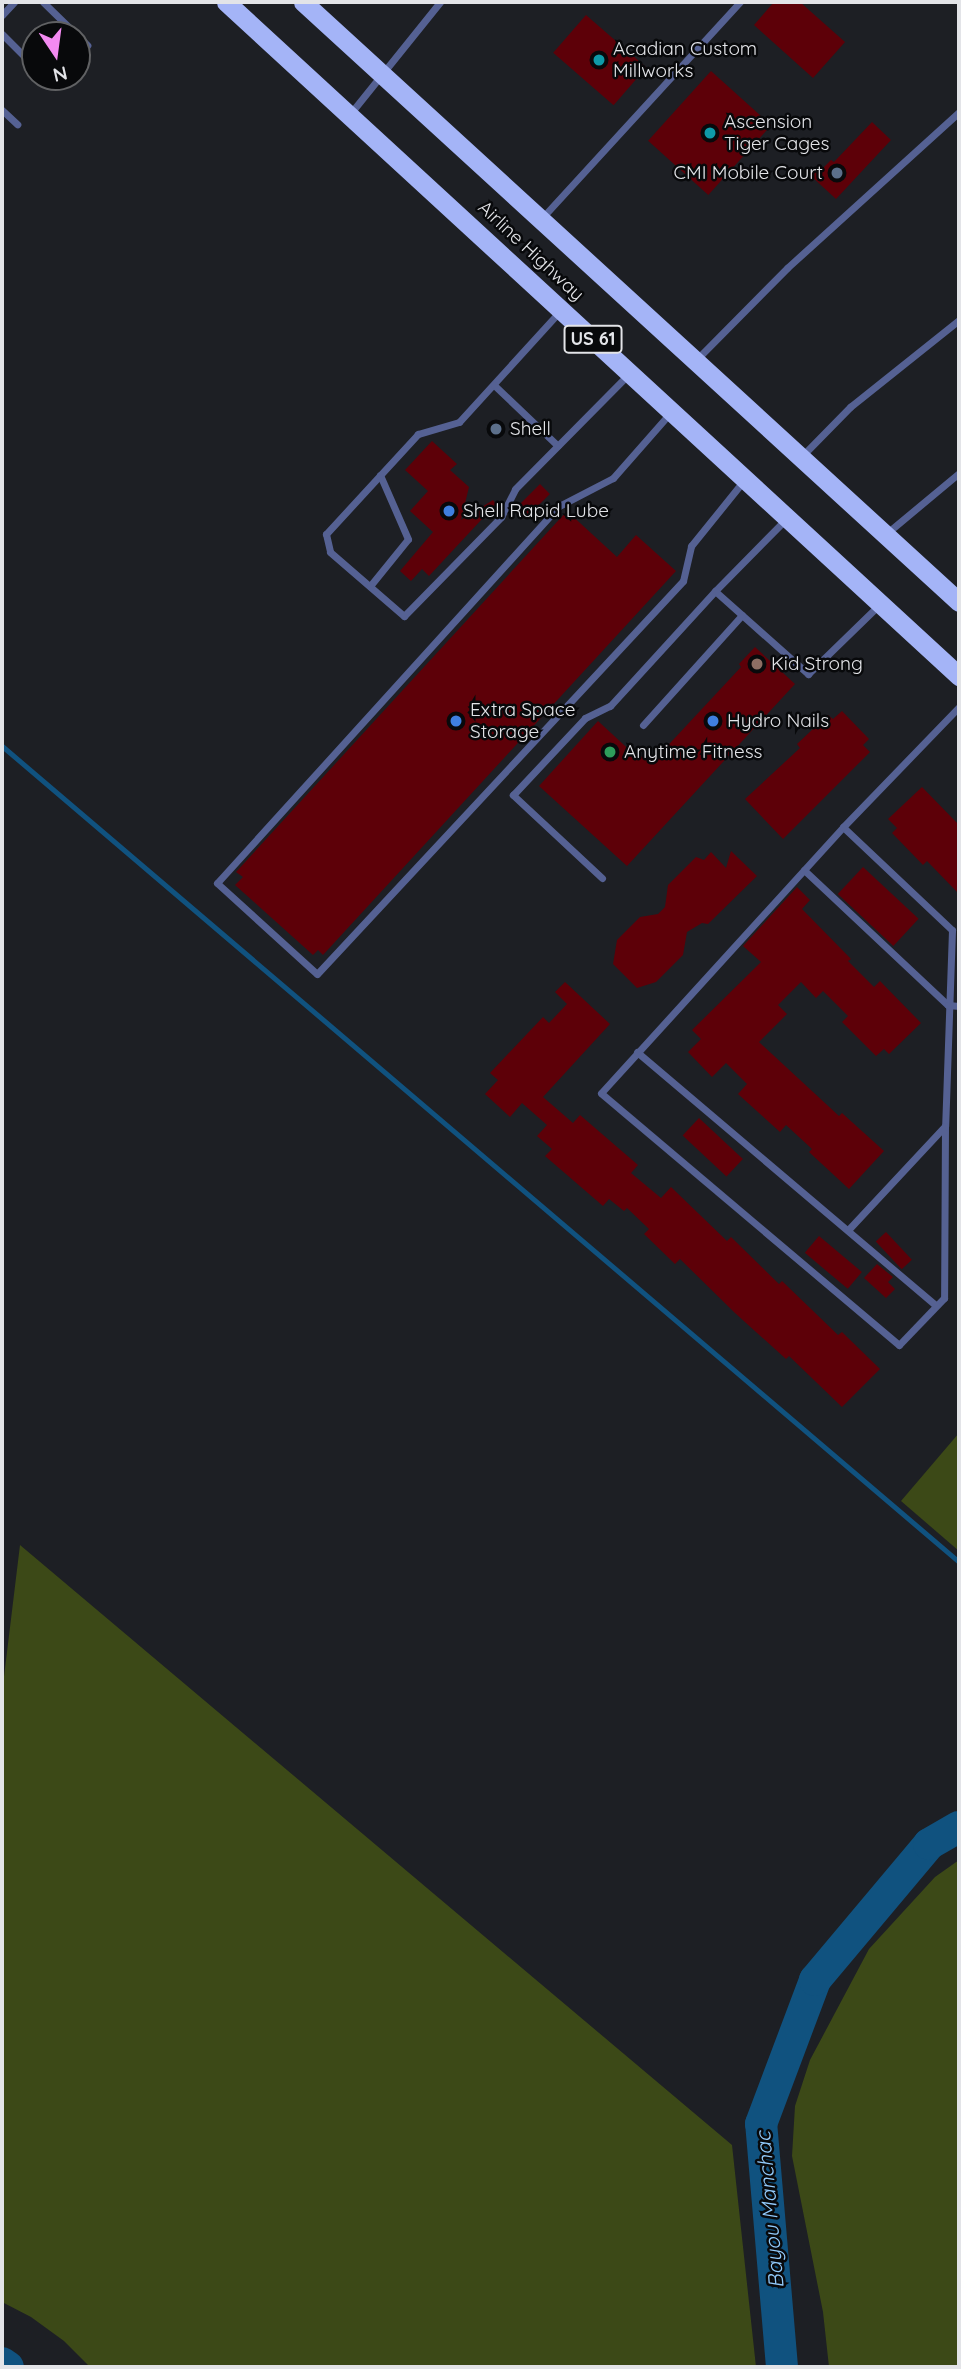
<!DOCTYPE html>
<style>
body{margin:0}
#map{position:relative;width:961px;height:2369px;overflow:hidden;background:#1d1f24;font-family:Quicksand,sans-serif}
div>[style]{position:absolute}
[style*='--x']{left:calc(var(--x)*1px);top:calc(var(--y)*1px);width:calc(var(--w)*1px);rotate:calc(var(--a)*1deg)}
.forest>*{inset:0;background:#3c4917}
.stream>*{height:5px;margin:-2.5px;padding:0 2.5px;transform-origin:2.5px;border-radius:2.5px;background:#10527f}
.river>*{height:32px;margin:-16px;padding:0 16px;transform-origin:16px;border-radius:16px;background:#10527f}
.building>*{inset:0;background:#5d0008;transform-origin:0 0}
.service>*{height:7px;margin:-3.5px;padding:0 3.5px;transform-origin:3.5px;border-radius:3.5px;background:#556193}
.trunk>*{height:19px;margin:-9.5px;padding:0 9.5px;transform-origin:9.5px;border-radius:9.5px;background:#a4b4f7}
.dots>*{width:19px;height:19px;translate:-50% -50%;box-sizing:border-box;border:4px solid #08090b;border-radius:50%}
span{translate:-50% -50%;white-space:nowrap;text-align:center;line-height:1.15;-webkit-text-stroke:5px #08090b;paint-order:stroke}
.shield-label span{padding:2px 5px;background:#08090b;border:2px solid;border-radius:5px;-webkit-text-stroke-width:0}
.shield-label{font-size:18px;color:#e3e4e8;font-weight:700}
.poi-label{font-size:19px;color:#e3e4e8}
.left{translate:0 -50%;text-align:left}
.right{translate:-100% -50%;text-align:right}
.street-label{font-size:19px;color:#e3e4e8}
.water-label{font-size:21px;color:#92cbfc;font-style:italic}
.frame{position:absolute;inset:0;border:4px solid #e3e4e8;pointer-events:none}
.north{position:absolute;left:21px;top:21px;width:70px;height:70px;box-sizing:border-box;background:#08090b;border:2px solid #606163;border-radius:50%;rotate:167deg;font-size:19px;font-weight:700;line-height:28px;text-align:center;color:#e3e4e8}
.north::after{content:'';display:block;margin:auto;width:24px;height:32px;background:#f38af1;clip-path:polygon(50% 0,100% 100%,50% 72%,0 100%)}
</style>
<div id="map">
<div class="forest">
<i style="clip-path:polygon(959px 1433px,959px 1551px,901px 1501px)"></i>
<i style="clip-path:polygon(20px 1545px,732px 2145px,756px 2367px,90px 2367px,64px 2341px,31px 2317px,2px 2302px,2px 1693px)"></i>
<i style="clip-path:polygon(959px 1860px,959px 2367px,829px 2367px,823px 2312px,792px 2156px,795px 2106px,810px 2060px,869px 1949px,935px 1877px)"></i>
</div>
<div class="stream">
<i style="--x:2;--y:746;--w:1258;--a:40.45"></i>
</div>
<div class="river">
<i style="--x:2;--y:2363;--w:7;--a:34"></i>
<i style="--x:782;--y:2367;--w:244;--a:-94.9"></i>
<i style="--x:761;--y:2124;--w:154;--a:-69.4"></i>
<i style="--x:815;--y:1980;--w:177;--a:-50"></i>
<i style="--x:929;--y:1844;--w:34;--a:-30"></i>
</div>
<div class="building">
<i style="clip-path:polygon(774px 2px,800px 2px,845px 42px,813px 78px,754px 25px)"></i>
<i style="left:586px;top:15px;width:80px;height:50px;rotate:41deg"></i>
<i style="left:711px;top:71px;width:81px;height:94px;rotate:42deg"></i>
<i style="clip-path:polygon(872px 122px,891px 140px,836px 199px,811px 176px,820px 166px,823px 168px,831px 160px,834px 162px)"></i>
<i style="clip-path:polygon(432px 441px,457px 464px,450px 470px,469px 487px,461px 520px,493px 500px,496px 504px,429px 576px,422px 569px,411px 581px,400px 571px,433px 532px,410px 511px,428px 491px,405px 470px)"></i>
<i style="left:540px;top:484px;width:14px;height:30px;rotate:45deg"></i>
<i style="clip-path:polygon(567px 511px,617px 557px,636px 535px,676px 571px,323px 955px,318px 950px,313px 955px,235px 885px,243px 877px,236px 872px)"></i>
<i style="clip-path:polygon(755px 647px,795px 684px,627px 866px,539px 786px,598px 721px,637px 757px,659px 755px,741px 667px,739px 664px)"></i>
<i style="clip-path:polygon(842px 711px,869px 739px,863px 745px,870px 752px,783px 839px,745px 799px,800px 748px,797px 744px,828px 715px,833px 719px)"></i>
<i style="clip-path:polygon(922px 787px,959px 825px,959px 894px,927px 861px,923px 865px,892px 833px,897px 828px,888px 819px)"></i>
<i style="clip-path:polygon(731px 851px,757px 876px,708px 924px,702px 923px,687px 932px,683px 955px,656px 982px,637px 988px,613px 964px,617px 940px,640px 917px,658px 914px,665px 907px,668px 885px,696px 857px,704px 860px,711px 852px,726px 868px)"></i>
<i style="left:863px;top:867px;width:76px;height:37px;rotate:43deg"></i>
<i style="clip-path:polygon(797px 887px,810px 900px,802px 909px,851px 959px,848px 961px,874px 987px,880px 981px,921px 1023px,889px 1054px,884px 1049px,876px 1056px,842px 1022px,848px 1016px,823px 991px,816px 998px,801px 982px,778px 1005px,787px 1014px,759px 1042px,839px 1116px,842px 1113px,884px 1151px,849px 1189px,809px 1152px,812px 1149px,786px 1125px,780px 1132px,738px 1094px,747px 1084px,726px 1063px,712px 1077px,688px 1052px,701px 1039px,692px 1030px,761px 962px,743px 946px)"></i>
<i style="clip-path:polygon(565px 982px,610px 1024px,543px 1097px,573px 1123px,580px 1115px,638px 1165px,631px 1173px,661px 1198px,671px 1187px,727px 1241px,731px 1237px,779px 1284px,782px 1281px,838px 1335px,842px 1332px,880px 1369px,842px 1407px,789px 1356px,786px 1359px,735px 1313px,680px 1259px,675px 1264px,644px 1234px,649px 1229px,627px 1208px,624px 1211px,609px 1199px,603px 1206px,545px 1156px,552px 1149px,537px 1136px,547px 1125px,522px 1103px,510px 1117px,485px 1094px,498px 1080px,490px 1073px,543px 1017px,549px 1023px,567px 1004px,555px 992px)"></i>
<i style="left:699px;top:1118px;width:60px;height:24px;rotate:43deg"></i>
<i style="left:886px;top:1232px;width:38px;height:14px;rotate:47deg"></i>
<i style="left:819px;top:1236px;width:56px;height:22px;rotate:40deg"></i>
<i style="clip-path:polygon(877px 1264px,893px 1277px,888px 1282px,895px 1289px,886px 1298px,864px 1278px)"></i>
</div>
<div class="service">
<i style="--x:43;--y:2;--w:62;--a:44.3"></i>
<i style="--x:2;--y:15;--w:18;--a:-47"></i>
<i style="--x:2;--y:34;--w:47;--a:45"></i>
<i style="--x:45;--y:77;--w:11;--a:41"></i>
<i style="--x:2;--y:110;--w:21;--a:43"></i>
<i style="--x:350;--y:114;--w:144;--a:-51.2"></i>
<i style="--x:541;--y:219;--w:294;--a:-47.5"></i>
<i style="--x:561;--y:310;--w:151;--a:132.3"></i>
<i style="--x:459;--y:422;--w:43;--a:163.7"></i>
<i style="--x:418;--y:434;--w:136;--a:132.6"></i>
<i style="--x:326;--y:534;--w:18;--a:77"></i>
<i style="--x:330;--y:552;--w:98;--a:40.9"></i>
<i style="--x:404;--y:616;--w:139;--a:-45.6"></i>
<i style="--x:501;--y:517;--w:31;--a:-63"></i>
<i style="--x:515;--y:489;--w:161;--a:-45.3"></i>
<i style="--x:698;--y:358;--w:127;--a:-45.3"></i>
<i style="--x:787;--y:268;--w:232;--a:-42.2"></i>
<i style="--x:494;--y:385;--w:88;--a:43.6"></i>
<i style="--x:671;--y:412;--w:88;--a:131.3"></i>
<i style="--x:613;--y:478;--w:61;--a:152.6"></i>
<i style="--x:559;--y:506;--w:509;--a:132.21"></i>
<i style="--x:217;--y:883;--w:135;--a:42.3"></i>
<i style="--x:317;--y:974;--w:537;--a:-47.04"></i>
<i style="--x:683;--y:581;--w:36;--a:-77"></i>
<i style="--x:691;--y:546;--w:86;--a:-51.1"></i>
<i style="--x:802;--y:456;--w:69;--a:-45.6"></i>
<i style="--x:850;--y:407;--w:139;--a:-38.6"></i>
<i style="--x:787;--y:518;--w:103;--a:134.6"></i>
<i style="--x:715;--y:591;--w:125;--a:41.7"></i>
<i style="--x:808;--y:674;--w:100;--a:-44.2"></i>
<i style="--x:887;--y:533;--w:94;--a:-39.8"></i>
<i style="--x:370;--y:586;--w:60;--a:-51"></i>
<i style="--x:408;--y:539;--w:70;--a:-113.6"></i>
<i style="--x:643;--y:725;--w:148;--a:-48"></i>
<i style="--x:843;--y:827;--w:150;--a:43.4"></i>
<i style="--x:952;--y:930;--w:196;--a:92"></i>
<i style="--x:945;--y:1126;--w:172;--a:90.3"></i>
<i style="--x:944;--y:1298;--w:65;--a:133.8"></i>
<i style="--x:899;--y:1345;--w:390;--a:-139.8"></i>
<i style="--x:601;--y:1093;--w:360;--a:-47.7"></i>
<i style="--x:843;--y:827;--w:167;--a:-46"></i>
<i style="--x:804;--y:870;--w:197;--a:43.2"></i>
<i style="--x:948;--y:1005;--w:11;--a:5"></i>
<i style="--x:602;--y:878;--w:122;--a:-137"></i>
<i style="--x:513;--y:795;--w:105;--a:-46.9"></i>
<i style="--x:585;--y:718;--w:28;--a:-26"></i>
<i style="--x:610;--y:706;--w:156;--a:-47.6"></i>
<i style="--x:637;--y:1052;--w:392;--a:40.3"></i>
<i style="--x:848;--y:1230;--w:141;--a:-47"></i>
</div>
<div class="trunk">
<i style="--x:226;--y:2;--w:996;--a:42.6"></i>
<i style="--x:303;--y:2;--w:889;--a:42.45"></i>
</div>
<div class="dots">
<i style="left:599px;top:60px;background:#0f9aa8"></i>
<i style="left:710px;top:133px;background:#0f9aa8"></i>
<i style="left:837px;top:173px;background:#5c6f8a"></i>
<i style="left:496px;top:429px;background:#5c6f8a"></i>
<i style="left:449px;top:511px;background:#3f7fe0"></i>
<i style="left:757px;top:664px;background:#8d6e63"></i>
<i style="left:456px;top:721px;background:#3f7fe0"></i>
<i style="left:713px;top:721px;background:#3f7fe0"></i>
<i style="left:610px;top:752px;background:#2e9e5b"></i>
</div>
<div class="shield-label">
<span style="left:593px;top:339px">US 61</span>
</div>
<div class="poi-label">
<span class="left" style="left:613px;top:60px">Acadian Custom<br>Millworks</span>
<span class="left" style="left:724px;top:133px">Ascension<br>Tiger Cages</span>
<span class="right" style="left:823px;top:173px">CMI Mobile Court</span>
<span class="left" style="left:510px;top:429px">Shell</span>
<span class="left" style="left:463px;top:511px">Shell Rapid Lube</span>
<span class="left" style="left:771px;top:664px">Kid Strong</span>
<span class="left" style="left:470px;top:721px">Extra Space<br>Storage</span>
<span class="left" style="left:727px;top:721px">Hydro Nails</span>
<span class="left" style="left:624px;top:752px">Anytime Fitness</span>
</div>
<div class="street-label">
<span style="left:531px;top:251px;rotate:43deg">Airline Highway</span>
</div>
<div class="water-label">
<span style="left:769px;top:2210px;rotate:-95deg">Bayou Manchac</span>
</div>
<div class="frame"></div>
<div class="north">N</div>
</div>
